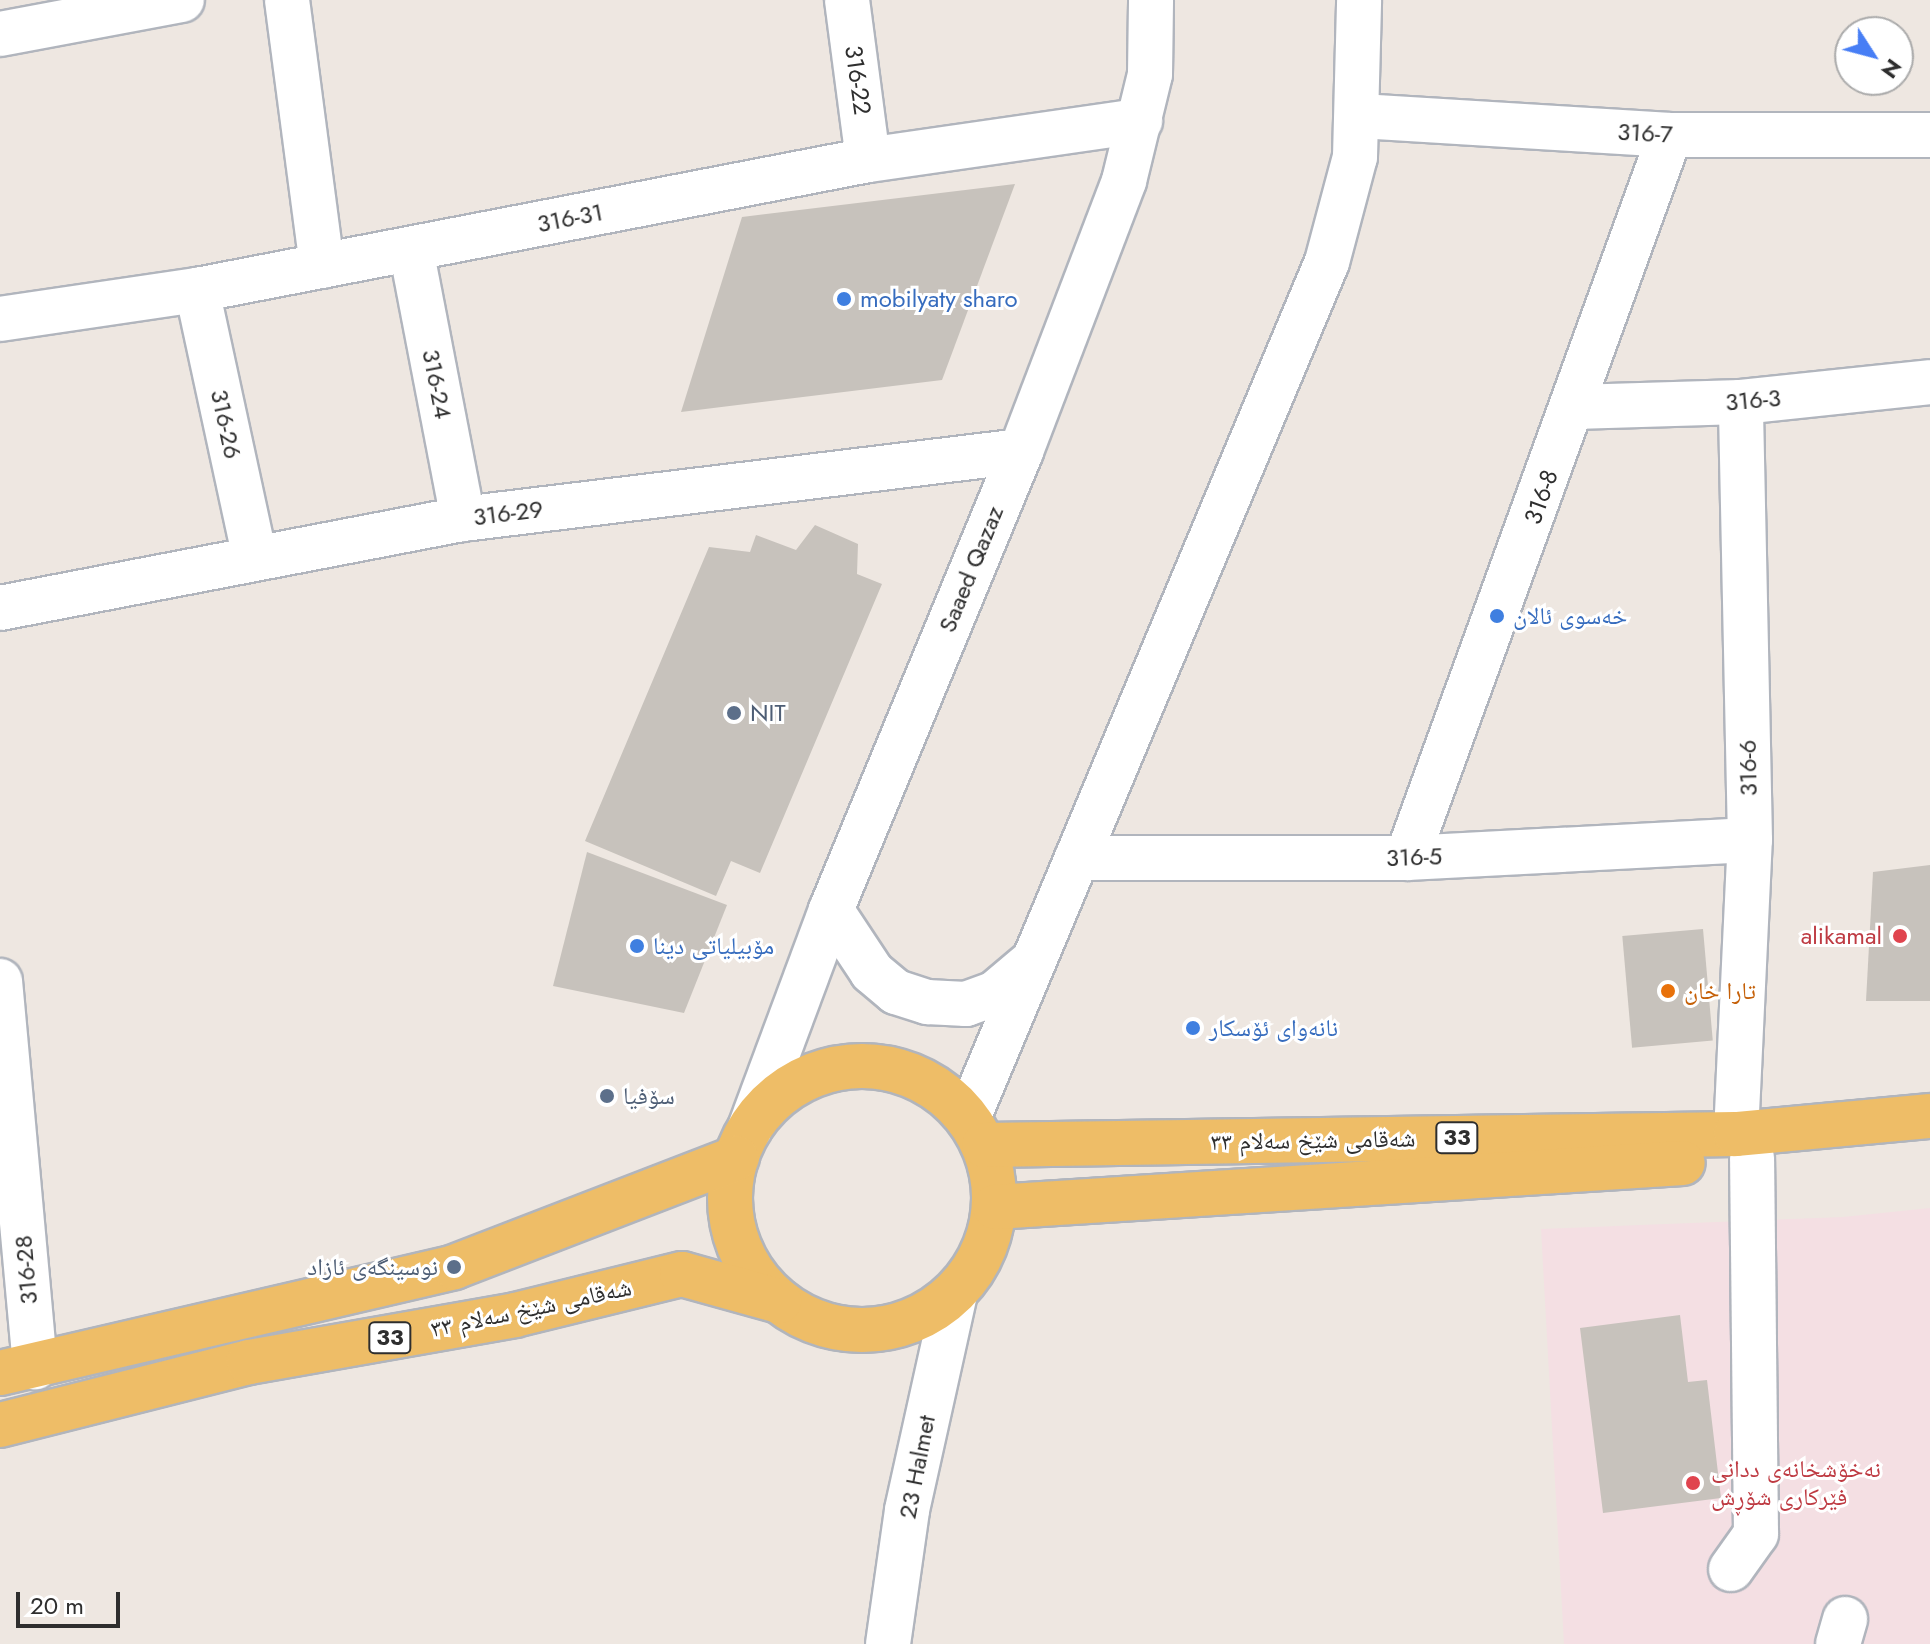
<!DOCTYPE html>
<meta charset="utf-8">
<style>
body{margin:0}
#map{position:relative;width:1930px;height:1644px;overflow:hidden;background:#eee7e1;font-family:Jost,"Noto Naskh Arabic",sans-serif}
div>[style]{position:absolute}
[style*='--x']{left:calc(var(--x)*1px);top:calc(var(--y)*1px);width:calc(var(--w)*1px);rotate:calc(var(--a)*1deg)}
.medical>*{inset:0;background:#f4dfe3}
.building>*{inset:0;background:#c7c2bc;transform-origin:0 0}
.roads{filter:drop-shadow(2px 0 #b1b5bd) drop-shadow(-2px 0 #b1b5bd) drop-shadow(0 2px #b1b5bd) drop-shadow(0 -2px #b1b5bd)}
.minor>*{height:44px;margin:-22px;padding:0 22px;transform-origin:22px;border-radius:22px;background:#fff}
.major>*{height:44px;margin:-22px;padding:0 22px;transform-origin:22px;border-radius:22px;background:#eebd67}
.major>.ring{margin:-22px;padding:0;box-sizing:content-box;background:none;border:44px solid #eebd67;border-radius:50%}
.dots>*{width:22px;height:22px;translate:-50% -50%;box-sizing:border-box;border:4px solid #fff;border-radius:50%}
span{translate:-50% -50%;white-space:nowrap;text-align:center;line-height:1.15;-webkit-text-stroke:6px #fff;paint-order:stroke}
.shield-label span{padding:2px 6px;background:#fff;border:2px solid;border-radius:6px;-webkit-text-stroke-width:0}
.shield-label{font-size:22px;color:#2e2e2e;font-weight:700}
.street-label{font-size:24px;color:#2e2e2e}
.shop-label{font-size:24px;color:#366cbe}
.left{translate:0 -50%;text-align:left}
.service-label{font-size:24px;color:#4e5e75}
.right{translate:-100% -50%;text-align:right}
.health-label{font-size:24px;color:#be3a42}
.food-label{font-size:24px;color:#c56008}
.north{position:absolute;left:1834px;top:16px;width:80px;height:80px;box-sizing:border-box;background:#fff;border:2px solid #ababab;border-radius:50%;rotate:126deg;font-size:22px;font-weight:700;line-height:32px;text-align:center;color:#2e2e2e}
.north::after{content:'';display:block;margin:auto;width:28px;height:36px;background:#477ef5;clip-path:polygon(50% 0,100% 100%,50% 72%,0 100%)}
.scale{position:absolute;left:16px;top:1592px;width:104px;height:36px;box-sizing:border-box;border:4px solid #2e2e2e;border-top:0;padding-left:10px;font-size:24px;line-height:28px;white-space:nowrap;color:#2e2e2e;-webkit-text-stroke:6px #fff;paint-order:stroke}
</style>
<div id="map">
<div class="medical">
<i style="clip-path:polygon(1930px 1208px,1930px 1644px,1564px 1644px,1541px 1229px,1843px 1217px)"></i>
</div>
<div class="building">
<i style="clip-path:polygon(1015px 184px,942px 380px,681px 412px,742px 217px)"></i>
<i style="clip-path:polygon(815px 525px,858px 544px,857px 574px,882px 584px,760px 873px,731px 861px,716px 896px,585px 841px,709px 547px,750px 552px,756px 535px,796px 550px)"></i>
<i style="clip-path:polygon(587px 852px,727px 905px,684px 1013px,553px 986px)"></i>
<i style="clip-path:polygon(1930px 865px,1930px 1001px,1866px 1001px,1873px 872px)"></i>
<i style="left:1703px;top:929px;width:112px;height:81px;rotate:85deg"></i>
<i style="clip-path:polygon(1680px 1315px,1688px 1382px,1707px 1380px,1721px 1498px,1603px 1513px,1580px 1328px)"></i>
</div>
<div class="roads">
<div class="minor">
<i style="--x:287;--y:0;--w:268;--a:82.5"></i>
<i style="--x:847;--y:0;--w:161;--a:82.5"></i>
<i style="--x:0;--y:34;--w:185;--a:-10.6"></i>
<i style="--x:1360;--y:116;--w:311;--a:3.5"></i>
<i style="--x:1670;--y:135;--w:260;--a:0"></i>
<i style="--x:411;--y:249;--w:275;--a:79.1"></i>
<i style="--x:197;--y:290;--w:274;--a:77.8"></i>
<i style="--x:0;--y:319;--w:199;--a:-8.4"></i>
<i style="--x:197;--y:290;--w:683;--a:-10.96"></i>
<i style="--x:868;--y:160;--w:275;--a:-8.2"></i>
<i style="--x:1574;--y:407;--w:167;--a:-1.7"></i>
<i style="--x:1741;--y:402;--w:190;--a:-6"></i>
<i style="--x:0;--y:608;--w:471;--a:-10.9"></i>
<i style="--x:463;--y:519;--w:562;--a:-6.95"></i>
<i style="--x:1077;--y:858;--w:330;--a:0"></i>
<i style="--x:1407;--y:858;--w:343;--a:-3"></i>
<i style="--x:1407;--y:858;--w:769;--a:-70.01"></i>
<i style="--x:831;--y:910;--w:74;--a:56.5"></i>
<i style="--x:872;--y:972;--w:31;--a:40"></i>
<i style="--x:896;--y:992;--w:33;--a:18"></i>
<i style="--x:927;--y:1002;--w:39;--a:3"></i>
<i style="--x:966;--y:1004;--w:30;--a:-20"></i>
<i style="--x:994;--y:994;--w:50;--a:-40.1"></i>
<i style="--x:0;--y:981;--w:388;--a:84.8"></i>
<i style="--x:968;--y:1118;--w:928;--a:-67.25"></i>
<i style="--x:1327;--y:262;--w:109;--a:-75.1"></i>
<i style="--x:1355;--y:157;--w:157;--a:-88.5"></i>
<i style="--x:750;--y:1128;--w:233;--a:-69.6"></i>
<i style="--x:831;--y:910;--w:497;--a:-67.5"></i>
<i style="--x:1021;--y:451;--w:289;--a:-69.1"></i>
<i style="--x:1124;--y:181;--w:110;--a:-76.3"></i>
<i style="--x:1150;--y:74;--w:74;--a:-89.2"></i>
<i style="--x:1736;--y:1134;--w:294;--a:-87.3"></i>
<i style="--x:1750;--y:840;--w:438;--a:-91.2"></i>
<i style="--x:1731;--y:1569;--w:43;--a:-54.5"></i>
<i style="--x:1756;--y:1534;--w:376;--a:-90.6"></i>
<i style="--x:888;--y:1644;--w:135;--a:-81.9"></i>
<i style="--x:907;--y:1510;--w:222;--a:-77.5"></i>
<i style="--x:1838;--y:1644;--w:26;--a:-74"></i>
</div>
<div class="major">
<i class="ring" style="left:730px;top:1066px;width:220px;height:220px"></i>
<i style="--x:984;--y:1145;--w:752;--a:-0.84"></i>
<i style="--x:1736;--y:1134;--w:195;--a:-5.3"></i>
<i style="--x:995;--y:1207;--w:689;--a:-3.66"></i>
<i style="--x:0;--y:1373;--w:466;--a:-13.1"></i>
<i style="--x:454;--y:1267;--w:303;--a:-21.1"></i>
<i style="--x:0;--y:1425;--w:257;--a:-14.2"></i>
<i style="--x:249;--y:1362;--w:270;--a:-10"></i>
<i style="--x:515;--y:1315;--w:172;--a:-13.8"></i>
<i style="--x:682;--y:1274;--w:101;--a:15.6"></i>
</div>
</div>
<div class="dots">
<i style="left:844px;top:299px;background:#3f7fe0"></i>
<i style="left:1497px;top:616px;background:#3f7fe0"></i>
<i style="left:734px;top:713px;background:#5c6f8a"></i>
<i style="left:1900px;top:936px;background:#e0444e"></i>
<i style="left:637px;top:946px;background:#3f7fe0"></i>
<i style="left:1668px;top:991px;background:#e8710a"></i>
<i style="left:1193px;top:1028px;background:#3f7fe0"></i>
<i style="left:607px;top:1096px;background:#5c6f8a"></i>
<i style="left:454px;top:1267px;background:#5c6f8a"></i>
<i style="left:1693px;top:1483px;background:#e0444e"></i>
</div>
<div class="shield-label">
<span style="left:1457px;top:1138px">33</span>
<span style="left:390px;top:1338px">33</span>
</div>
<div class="street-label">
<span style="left:858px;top:80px;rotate:82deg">316-22</span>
<span style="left:1645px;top:133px;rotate:3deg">316-7</span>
<span style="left:570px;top:218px;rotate:-11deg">316-31</span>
<span style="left:437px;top:384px;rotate:79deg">316-24</span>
<span style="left:1753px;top:400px;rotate:-5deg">316-3</span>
<span style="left:226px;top:424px;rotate:78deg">316-26</span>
<span style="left:1541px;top:497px;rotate:-70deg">316-8</span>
<span style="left:508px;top:513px;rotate:-7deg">316-29</span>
<span style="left:971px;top:569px;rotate:-68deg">Saaed Qazaz</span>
<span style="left:1748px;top:768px;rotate:-91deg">316-6</span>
<span style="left:1414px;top:857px;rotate:-2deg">316-5</span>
<span style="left:1313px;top:1140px;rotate:-1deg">شەقامی شێخ سەلام ٣٣</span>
<span style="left:26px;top:1270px;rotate:-95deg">316-28</span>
<span style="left:531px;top:1308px;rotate:-12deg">شەقامی شێخ سەلام ٣٣</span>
<span style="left:917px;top:1467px;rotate:-79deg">23 Halmet</span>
</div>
<div class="shop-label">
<span class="left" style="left:860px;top:299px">mobilyaty sharo</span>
<span class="left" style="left:1513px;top:616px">خەسوی ئالان</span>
<span class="left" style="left:653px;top:946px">مۆبیلیاتی دینا</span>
<span class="left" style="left:1209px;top:1028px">نانەوای ئۆسکار</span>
</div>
<div class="service-label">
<span class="left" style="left:750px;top:713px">NIT</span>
<span class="left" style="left:623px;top:1096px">سۆفیا</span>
<span class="right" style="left:438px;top:1267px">نوسینگەی ئازاد</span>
</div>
<div class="health-label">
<span class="right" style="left:1882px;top:936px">alikamal</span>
<span class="left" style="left:1711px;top:1483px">نەخۆشخانەی ددانی<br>فێرکاری شۆڕش</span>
</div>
<div class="food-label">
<span class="left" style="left:1684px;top:991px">تارا خان</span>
</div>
<div class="north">N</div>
<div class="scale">20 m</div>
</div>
